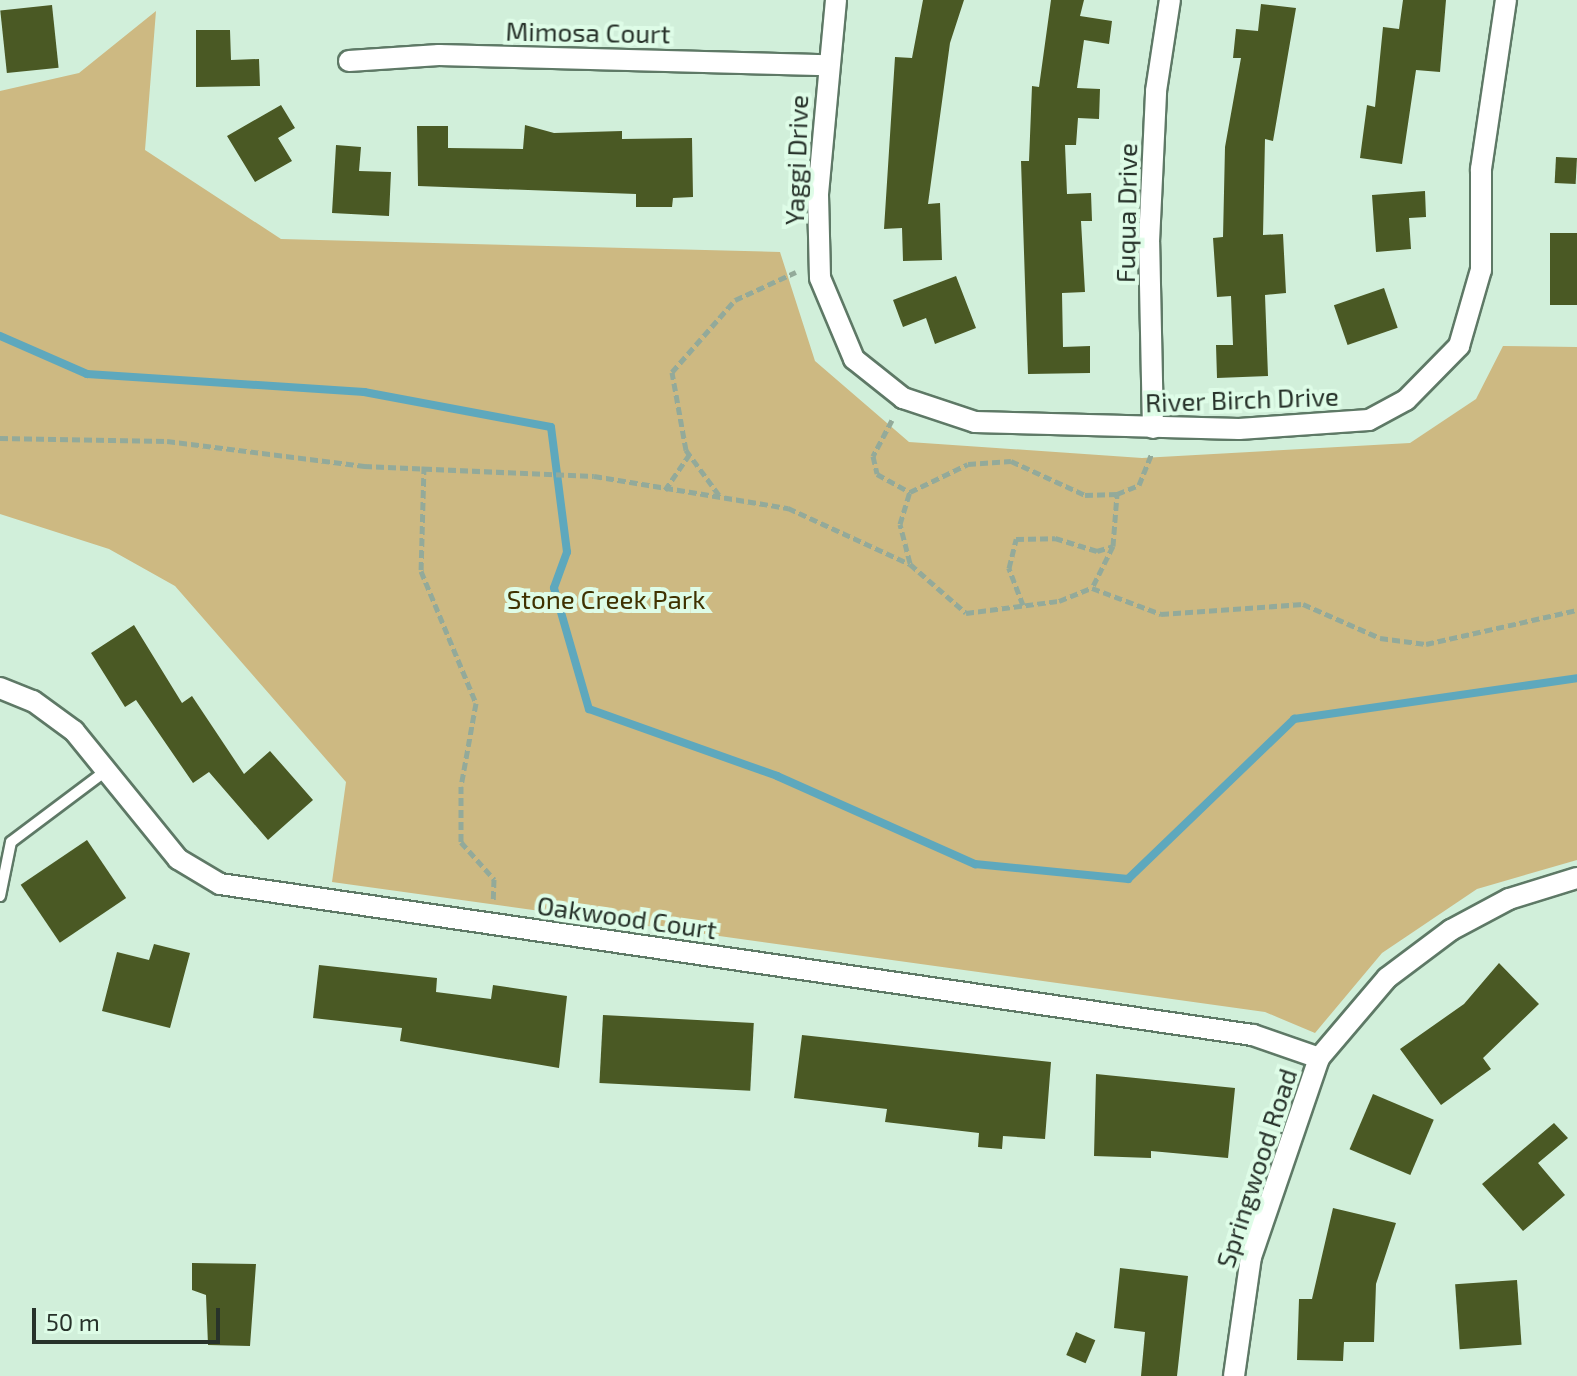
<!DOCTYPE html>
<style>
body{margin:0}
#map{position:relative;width:1577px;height:1376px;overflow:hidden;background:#d1efda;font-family:"Exo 2",sans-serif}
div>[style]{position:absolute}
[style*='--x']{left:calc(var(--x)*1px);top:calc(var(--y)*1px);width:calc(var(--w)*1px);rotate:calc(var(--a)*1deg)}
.green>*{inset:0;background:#cdb982}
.stream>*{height:8px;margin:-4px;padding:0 4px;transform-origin:4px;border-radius:4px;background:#5ea8bd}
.building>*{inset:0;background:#4a5924;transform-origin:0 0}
.path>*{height:5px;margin-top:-2.5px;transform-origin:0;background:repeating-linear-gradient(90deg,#93aa9a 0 8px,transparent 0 12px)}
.roads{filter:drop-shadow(2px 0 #5e7966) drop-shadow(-2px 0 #5e7966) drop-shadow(0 2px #5e7966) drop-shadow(0 -2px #5e7966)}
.service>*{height:10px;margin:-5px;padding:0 5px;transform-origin:5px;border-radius:5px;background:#fff}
.minor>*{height:20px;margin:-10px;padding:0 10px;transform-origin:10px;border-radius:10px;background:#fff}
span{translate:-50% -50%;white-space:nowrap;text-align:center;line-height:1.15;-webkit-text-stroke:8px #defce7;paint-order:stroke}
.street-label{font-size:26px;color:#27322a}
.park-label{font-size:26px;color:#3f3100}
.scale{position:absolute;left:32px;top:1308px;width:188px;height:36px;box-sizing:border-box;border:4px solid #27322a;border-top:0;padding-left:10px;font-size:24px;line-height:28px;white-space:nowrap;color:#27322a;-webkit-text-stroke:6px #defce7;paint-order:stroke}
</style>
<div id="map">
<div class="green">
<i style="clip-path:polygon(156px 11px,145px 150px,281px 239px,780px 252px,815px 361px,909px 442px,1142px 458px,1410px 443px,1476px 399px,1503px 346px,1577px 347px,1577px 860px,1477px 889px,1382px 953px,1315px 1033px,1265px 1012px,332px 882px,346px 782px,175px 586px,109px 549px,0 514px,0 91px,79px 73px)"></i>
</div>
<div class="stream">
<i style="--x:0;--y:336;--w:95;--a:23.6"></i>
<i style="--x:87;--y:374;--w:278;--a:3.7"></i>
<i style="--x:364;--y:392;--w:190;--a:10.6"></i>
<i style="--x:551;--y:427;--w:126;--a:82.7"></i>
<i style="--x:567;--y:552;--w:38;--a:110"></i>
<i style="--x:554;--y:588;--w:126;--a:73.9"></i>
<i style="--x:589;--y:709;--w:200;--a:19.6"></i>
<i style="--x:777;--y:776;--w:217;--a:24"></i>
<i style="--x:975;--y:864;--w:154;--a:5.6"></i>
<i style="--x:1128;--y:879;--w:231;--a:-43.9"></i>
<i style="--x:1294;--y:719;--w:286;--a:-8.2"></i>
</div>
<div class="building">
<i style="clip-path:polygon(923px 0,964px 0,950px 43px,928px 204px,940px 203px,942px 260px,903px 261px,902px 228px,884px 229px,895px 57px,912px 58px)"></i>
<i style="clip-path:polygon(1051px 0,1084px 0,1080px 16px,1112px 21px,1109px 44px,1084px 40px,1077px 88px,1100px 89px,1099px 119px,1078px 118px,1076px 145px,1065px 145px,1067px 194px,1091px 193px,1092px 221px,1081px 221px,1085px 292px,1062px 293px,1063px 347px,1090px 346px,1090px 373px,1028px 374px,1021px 161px,1029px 161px,1032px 86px,1039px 87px)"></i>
<i style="clip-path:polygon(1403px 0,1446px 0,1440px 72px,1416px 70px,1402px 164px,1360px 158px,1367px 105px,1375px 107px,1383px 27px,1399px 29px)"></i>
<i style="clip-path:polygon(1261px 4px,1296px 8px,1273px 141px,1265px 139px,1263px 235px,1283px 234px,1286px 293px,1265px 295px,1268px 376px,1217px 378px,1216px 345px,1233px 345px,1231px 296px,1217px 297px,1213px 238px,1223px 237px,1225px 147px,1241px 58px,1233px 58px,1236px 29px,1258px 31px)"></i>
<i style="left:52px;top:5px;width:63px;height:52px;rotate:84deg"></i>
<i style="clip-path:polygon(196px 30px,230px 30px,231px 60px,259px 59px,260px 86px,196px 87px)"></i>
<i style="clip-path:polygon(281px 105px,295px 128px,278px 138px,292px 161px,255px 182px,227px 136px)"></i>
<i style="clip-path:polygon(525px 125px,554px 133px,622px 131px,622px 139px,692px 138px,693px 197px,673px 198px,672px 207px,636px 207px,636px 194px,418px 186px,417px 126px,448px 126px,448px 148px,523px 149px)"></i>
<i style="clip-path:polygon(336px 145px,361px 147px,359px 171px,391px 172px,389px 216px,332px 213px)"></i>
<i style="left:1556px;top:157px;width:21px;height:26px;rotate:3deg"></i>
<i style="clip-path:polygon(1425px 191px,1426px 217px,1409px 218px,1411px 249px,1376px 252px,1372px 195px)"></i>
<i style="left:1550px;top:233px;width:27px;height:72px"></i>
<i style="clip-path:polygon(956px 276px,976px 328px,935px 344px,926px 318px,903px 327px,893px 300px)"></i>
<i style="left:1384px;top:288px;width:42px;height:53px;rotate:71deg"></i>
<i style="clip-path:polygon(134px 625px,182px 703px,192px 696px,244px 774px,270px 751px,313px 800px,268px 840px,209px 772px,193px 783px,136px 700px,125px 707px,91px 653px)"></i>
<i style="left:87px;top:840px;width:70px;height:80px;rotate:56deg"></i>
<i style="clip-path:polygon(154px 944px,190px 953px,170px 1028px,102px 1011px,117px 952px,149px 960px)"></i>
<i style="clip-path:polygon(1499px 963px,1539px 1004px,1483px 1058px,1491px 1069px,1441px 1105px,1400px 1049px,1464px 1004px)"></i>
<i style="clip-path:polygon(319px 965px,437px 978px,436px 992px,491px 999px,493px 985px,567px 996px,559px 1068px,400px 1041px,402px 1028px,313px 1018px)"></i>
<i style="left:603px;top:1015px;width:151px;height:68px;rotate:3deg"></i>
<i style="clip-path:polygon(802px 1035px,1051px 1062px,1045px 1139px,1003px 1136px,1002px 1149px,978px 1147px,979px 1133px,885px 1122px,887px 1109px,794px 1098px)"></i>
<i style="clip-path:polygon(1096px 1074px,1235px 1088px,1228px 1158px,1151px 1151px,1151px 1158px,1094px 1156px)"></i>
<i style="left:1373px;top:1094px;width:66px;height:60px;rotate:23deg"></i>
<i style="clip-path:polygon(1554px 1123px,1568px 1138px,1538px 1163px,1565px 1195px,1523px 1231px,1482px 1184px)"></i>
<i style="clip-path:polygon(1333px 1208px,1396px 1223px,1376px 1284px,1374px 1342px,1344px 1342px,1343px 1361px,1297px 1360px,1299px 1299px,1312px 1299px)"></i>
<i style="clip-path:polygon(192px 1263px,256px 1264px,250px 1346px,208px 1345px,206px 1295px,192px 1290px)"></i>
<i style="clip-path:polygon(1120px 1268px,1188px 1276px,1177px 1376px,1141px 1376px,1145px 1332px,1114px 1328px)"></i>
<i style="left:1517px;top:1280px;width:65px;height:62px;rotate:86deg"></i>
<i style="left:1076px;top:1332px;width:21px;height:25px;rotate:23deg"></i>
</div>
<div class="path">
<i style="--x:892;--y:420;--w:41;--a:117.8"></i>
<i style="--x:873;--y:456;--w:18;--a:77"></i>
<i style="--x:877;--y:474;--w:38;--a:29"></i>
<i style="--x:0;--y:438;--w:167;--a:1"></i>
<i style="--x:167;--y:441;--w:199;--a:7.2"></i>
<i style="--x:364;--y:466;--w:230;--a:2.5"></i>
<i style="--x:594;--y:476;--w:197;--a:9.4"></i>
<i style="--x:788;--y:508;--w:134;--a:24.7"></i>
<i style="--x:910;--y:564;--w:74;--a:41.2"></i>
<i style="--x:966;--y:613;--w:94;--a:-7.4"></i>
<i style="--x:1059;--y:601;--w:35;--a:-22"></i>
<i style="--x:1092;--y:588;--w:74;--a:20.6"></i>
<i style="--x:1161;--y:614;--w:142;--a:-4"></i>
<i style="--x:1303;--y:604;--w:84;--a:23.8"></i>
<i style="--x:1380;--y:638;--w:46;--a:7.4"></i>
<i style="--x:1426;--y:644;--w:155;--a:-12.7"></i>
<i style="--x:424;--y:466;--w:105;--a:91.6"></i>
<i style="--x:421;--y:571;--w:143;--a:67.4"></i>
<i style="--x:476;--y:703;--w:84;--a:100.2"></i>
<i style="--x:461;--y:786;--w:56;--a:90"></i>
<i style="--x:461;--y:842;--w:50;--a:48.3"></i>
<i style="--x:494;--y:879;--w:23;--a:92"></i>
<i style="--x:665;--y:490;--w:42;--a:-55.6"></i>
<i style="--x:719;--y:495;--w:56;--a:-126.3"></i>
<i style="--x:686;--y:450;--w:79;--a:-100.2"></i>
<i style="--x:672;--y:372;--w:96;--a:-48.8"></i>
<i style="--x:735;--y:300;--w:67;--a:-24.7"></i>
<i style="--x:1113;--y:546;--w:52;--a:-85.6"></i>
<i style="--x:1117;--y:494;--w:24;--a:-22"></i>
<i style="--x:1139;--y:485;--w:35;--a:-68"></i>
<i style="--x:910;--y:563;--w:40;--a:-104.4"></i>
<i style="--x:900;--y:524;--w:34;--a:-73"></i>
<i style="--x:910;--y:492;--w:64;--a:-25.8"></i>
<i style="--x:968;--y:464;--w:43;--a:-4"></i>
<i style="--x:1011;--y:461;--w:81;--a:24.7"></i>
<i style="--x:1085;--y:495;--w:32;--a:-2"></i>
<i style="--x:1023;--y:605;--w:40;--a:-111"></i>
<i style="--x:1009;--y:568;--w:30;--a:-76"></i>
<i style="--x:1016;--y:539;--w:39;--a:-1"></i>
<i style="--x:1055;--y:538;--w:44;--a:17.2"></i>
<i style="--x:1097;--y:551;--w:17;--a:-17"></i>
<i style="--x:1113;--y:546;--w:47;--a:116.6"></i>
</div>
<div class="roads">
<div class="service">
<i style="--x:0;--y:896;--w:55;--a:-78.5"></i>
<i style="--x:11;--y:842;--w:120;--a:-36.9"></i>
</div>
<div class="minor">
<i style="--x:836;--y:0;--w:196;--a:95.3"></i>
<i style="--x:818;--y:195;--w:83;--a:88.6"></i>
<i style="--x:820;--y:278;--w:88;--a:67.2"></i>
<i style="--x:854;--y:359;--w:63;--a:38.5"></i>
<i style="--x:903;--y:398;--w:76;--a:18.4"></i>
<i style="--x:975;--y:422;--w:264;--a:1.5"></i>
<i style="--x:1239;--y:429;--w:130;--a:-4"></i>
<i style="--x:1369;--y:420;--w:42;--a:-28.4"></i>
<i style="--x:1406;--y:400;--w:76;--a:-45.5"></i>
<i style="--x:1459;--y:346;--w:79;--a:-73.9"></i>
<i style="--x:1481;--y:270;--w:101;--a:-90"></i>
<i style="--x:1481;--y:169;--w:171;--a:-81.6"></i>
<i style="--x:349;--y:61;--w:90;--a:-3.8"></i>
<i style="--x:439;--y:55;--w:388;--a:1.5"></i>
<i style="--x:1153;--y:428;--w:186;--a:-91.2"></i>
<i style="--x:1149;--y:242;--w:151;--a:-87.3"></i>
<i style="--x:1156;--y:91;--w:92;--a:-81.3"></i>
<i style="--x:0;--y:688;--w:35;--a:22"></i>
<i style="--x:33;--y:701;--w:51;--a:36.2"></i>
<i style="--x:74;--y:731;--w:165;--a:50.9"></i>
<i style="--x:178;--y:859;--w:49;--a:30.8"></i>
<i style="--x:220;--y:884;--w:1044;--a:8.32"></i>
<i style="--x:1253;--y:1035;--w:70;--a:19.2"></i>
<i style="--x:1234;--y:1376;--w:120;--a:-81.9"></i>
<i style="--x:1251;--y:1257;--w:210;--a:-71.1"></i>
<i style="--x:1319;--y:1058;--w:105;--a:-49.6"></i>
<i style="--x:1387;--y:978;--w:80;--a:-36.9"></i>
<i style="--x:1451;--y:930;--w:66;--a:-28.1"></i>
<i style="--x:1509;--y:899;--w:71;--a:-17.2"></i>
</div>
</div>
<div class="street-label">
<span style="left:588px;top:32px;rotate:1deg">Mimosa Court</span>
<span style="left:796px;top:160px;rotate:-88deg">Yaggi Drive</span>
<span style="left:1126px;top:213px;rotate:-89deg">Fuqua Drive</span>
<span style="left:1242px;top:399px;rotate:-2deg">River Birch Drive</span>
<span style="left:627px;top:917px;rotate:8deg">Oakwood Court</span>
<span style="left:1256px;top:1168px;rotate:-72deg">Springwood Road</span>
</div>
<div class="park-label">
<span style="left:606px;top:599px">Stone Creek Park</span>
</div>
<div class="scale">50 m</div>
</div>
